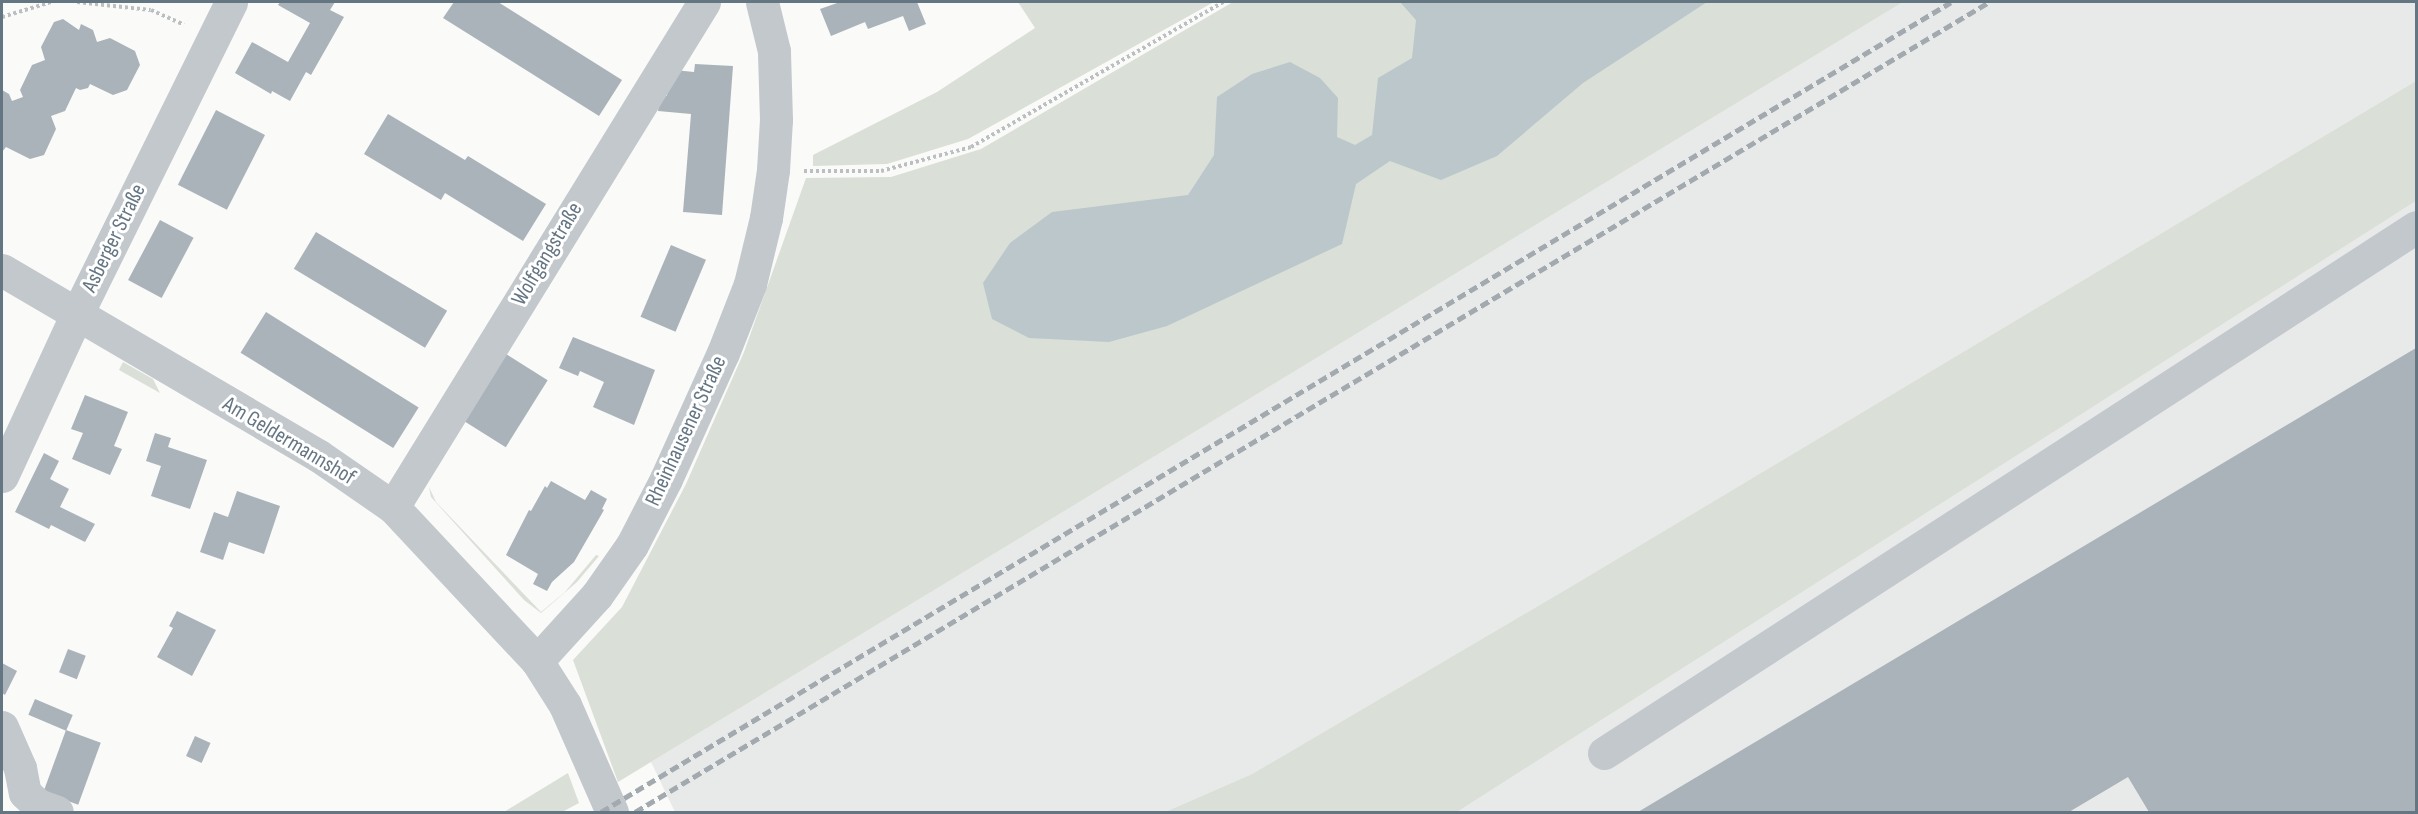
<!DOCTYPE html>
<meta charset="utf-8">
<style>
body{margin:0}
#map{position:relative;width:2418px;height:814px;overflow:hidden;background:#fafaf8;font-family:"Sofia Sans Condensed",sans-serif}
div>[style]{position:absolute}
[style*='--x']{left:calc(var(--x)*1px);top:calc(var(--y)*1px);width:calc(var(--w)*1px);rotate:calc(var(--a)*1deg)}
.built>*{inset:0;background:#e8e9e9}
.green>*{inset:0;background:#dadfd7}
.water>*{inset:0;background:#bbc7cb}
.building>*{inset:0;background:#aab3b9;transform-origin:0 0}
.path>*{height:4px;margin-top:-2px;transform-origin:0;background:repeating-linear-gradient(90deg,#bbbfc2 0 3px,transparent 0 6px)}
.minor>*{height:33px;margin:-16.5px;padding:0 16.5px;transform-origin:16.5px;border-radius:16.5px;background:#c3c8cc}
.rail>*{height:4.5px;margin-top:-2.25px;transform-origin:0;background:repeating-linear-gradient(90deg,#a2aab0 0 9px,transparent 0 13.5px)}
span{translate:-50% -50%;white-space:nowrap;text-align:center;line-height:1.15;-webkit-text-stroke:6px #fff;paint-order:stroke}
.street-label{font-size:22px;color:#657683}
.frame{position:absolute;inset:0;border:3px solid #657683;pointer-events:none}
</style>
<div id="map">
<div class="built">
<i style="clip-path:polygon(1903px 2px,2416px 2px,2416px 81px,1577px 583px,1252px 774px,1165px 812px,675px 812px,651px 762px)"></i>
<i style="clip-path:polygon(2416px 201px,2416px 812px,1457px 812px)"></i>
</div>
<div class="green">
<i style="clip-path:polygon(1018px 2px,1214px 2px,968px 139px,887px 164px,813px 166px,813px 155px,937px 92px,1035px 28px)"></i>
<i style="clip-path:polygon(1233px 2px,1903px 2px,618px 782px,573px 660px,622px 607px,686px 484px,744px 352px,806px 178px,891px 177px,981px 149px)"></i>
<i style="clip-path:polygon(2416px 81px,2416px 201px,1457px 812px,1165px 812px,1252px 774px,1577px 583px)"></i>
<i style="clip-path:polygon(123px 362px,153px 379px,160px 393px,119px 370px)"></i>
<i style="clip-path:polygon(429px 487px,436px 502px,541px 612px,565px 592px,596px 555px,599px 556px,577px 582px,541px 613px,524px 600px,431px 497px)"></i>
<i style="clip-path:polygon(568px 773px,579px 803px,562px 812px,504px 812px)"></i>
</div>
<div class="water">
<i style="clip-path:polygon(1400px 2px,1707px 2px,1583px 83px,1497px 156px,1441px 180px,1390px 161px,1356px 184px,1342px 244px,1167px 326px,1109px 342px,1029px 338px,992px 319px,983px 283px,1010px 243px,1052px 212px,1188px 195px,1214px 155px,1217px 97px,1252px 74px,1290px 62px,1320px 78px,1338px 98px,1337px 137px,1355px 145px,1372px 135px,1378px 78px,1412px 58px,1416px 20px)"></i>
</div>
<div class="building">
<i style="clip-path:polygon(280px 2px,335px 2px,330px 10px,344px 17px,311px 75px,306px 72px,290px 101px,272px 91px,271px 94px,235px 73px,252px 42px,288px 62px,310px 23px,278px 5px)"></i>
<i style="clip-path:polygon(454px 2px,498px 2px,622px 80px,599px 116px,443px 18px)"></i>
<i style="clip-path:polygon(840px 2px,917px 2px,926px 24px,909px 31px,903px 16px,868px 29px,865px 22px,831px 36px,820px 9px)"></i>
<i style="clip-path:polygon(63px 19px,79px 30px,81px 24px,93px 30px,97px 42px,110px 38px,135px 51px,140px 65px,127px 90px,113px 95px,90px 84px,88px 88px,80px 90px,76px 88px,65px 111px,51px 116px,56px 129px,44px 155px,30px 159px,6px 147px,2px 152px,2px 90px,9px 94px,12px 101px,23px 97px,20px 90px,32px 65px,45px 60px,41px 47px,54px 22px)"></i>
<i style="clip-path:polygon(695px 64px,733px 66px,722px 215px,683px 212px,691px 114px,658px 111px,660px 96px,667px 96px,668px 81px,674px 70px,694px 72px)"></i>
<i style="left:216px;top:110px;width:55px;height:84px;rotate:27deg"></i>
<i style="clip-path:polygon(388px 114px,465px 160px,468px 156px,546px 204px,523px 241px,445px 193px,441px 200px,364px 154px)"></i>
<i style="left:160px;top:220px;width:38px;height:68px;rotate:28deg"></i>
<i style="left:316px;top:232px;width:153px;height:43px;rotate:31deg"></i>
<i style="left:671px;top:245px;width:38px;height:78px;rotate:23deg"></i>
<i style="left:266px;top:312px;width:180px;height:48px;rotate:32deg"></i>
<i style="clip-path:polygon(573px 337px,655px 370px,634px 425px,593px 407px,604px 382px,580px 371px,578px 376px,559px 368px)"></i>
<i style="clip-path:polygon(2416px 348px,2416px 812px,2149px 812px,2128px 777px,2069px 812px,1638px 812px)"></i>
<i style="left:501px;top:351px;width:55px;height:79px;rotate:32deg"></i>
<i style="clip-path:polygon(85px 395px,128px 412px,114px 446px,122px 449px,110px 475px,72px 459px,83px 433px,71px 429px)"></i>
<i style="clip-path:polygon(155px 433px,171px 438px,168px 447px,207px 460px,190px 509px,151px 496px,161px 466px,146px 461px)"></i>
<i style="clip-path:polygon(44px 453px,59px 461px,50px 479px,69px 489px,60px 507px,95px 524px,85px 542px,51px 525px,49px 529px,15px 512px)"></i>
<i style="clip-path:polygon(551px 481px,585px 500px,591px 490px,607px 499px,602px 509px,604px 510px,574px 562px,552px 582px,547px 591px,533px 584px,538px 574px,506px 555px,529px 510px,531px 511px,545px 486px,547px 488px)"></i>
<i style="clip-path:polygon(237px 491px,280px 506px,264px 554px,229px 542px,223px 560px,200px 552px,214px 512px,228px 517px)"></i>
<i style="clip-path:polygon(177px 611px,216px 630px,192px 676px,157px 657px,173px 628px,169px 626px)"></i>
<i style="left:68px;top:649px;width:19px;height:25px;rotate:21deg"></i>
<i style="clip-path:polygon(2px 663px,17px 671px,5px 695px,2px 693px)"></i>
<i style="left:35px;top:699px;width:41px;height:17px;rotate:23deg"></i>
<i style="left:66px;top:730px;width:37px;height:66px;rotate:20deg"></i>
<i style="left:195px;top:736px;width:17px;height:22px;rotate:24deg"></i>
</div>
<div class="path">
<i style="--x:77;--y:2;--w:74;--a:6.2"></i>
<i style="--x:151;--y:10;--w:36;--a:24"></i>
<i style="--x:2;--y:17;--w:51;--a:-17"></i>
<i style="--x:804;--y:171;--w:77;--a:0"></i>
<i style="--x:881;--y:171;--w:93;--a:-14.9"></i>
<i style="--x:971;--y:147;--w:291;--a:-29.9"></i>
</div>
<div class="minor">
<i style="--x:2;--y:270;--w:368;--a:30.4"></i>
<i style="--x:319;--y:456;--w:90;--a:34.6"></i>
<i style="--x:393;--y:507;--w:211;--a:46.9"></i>
<i style="--x:537;--y:661;--w:52;--a:57.5"></i>
<i style="--x:565;--y:705;--w:117;--a:66.3"></i>
<i style="--x:2;--y:476;--w:176;--a:-65.2"></i>
<i style="--x:76;--y:316;--w:350;--a:-63.7"></i>
<i style="--x:393;--y:507;--w:593;--a:-58.37"></i>
<i style="--x:537;--y:661;--w:89;--a:-47.7"></i>
<i style="--x:597;--y:595;--w:61;--a:-55"></i>
<i style="--x:632;--y:545;--w:74;--a:-62.7"></i>
<i style="--x:666;--y:479;--w:138;--a:-65.7"></i>
<i style="--x:723;--y:353;--w:74;--a:-68.6"></i>
<i style="--x:750;--y:284;--w:68;--a:-76.4"></i>
<i style="--x:766;--y:218;--w:49;--a:-81.7"></i>
<i style="--x:773;--y:170;--w:50;--a:-86.6"></i>
<i style="--x:776;--y:120;--w:69;--a:-91.7"></i>
<i style="--x:774;--y:51;--w:50;--a:-103.8"></i>
<i style="--x:2;--y:727;--w:45;--a:66.3"></i>
<i style="--x:20;--y:768;--w:25;--a:79"></i>
<i style="--x:25;--y:793;--w:18;--a:43"></i>
<i style="--x:38;--y:805;--w:20;--a:20"></i>
<i style="--x:1604;--y:753;--w:967;--a:-32.93"></i>
</div>
<div class="rail">
<i style="--x:601;--y:812;--w:1574;--a:-30.96"></i>
<i style="--x:635;--y:812;--w:1578;--a:-30.89"></i>
</div>
<div class="street-label">
<span style="left:114px;top:238px;rotate:-64deg">Asberger Straße</span>
<span style="left:547px;top:254px;rotate:-59deg">Wolfgangstraße</span>
<span style="left:686px;top:431px;rotate:-65deg">Rheinhausener Straße</span>
<span style="left:289px;top:441px;rotate:31deg">Am Geldermannshof</span>
</div>
<div class="frame"></div>
</div>
